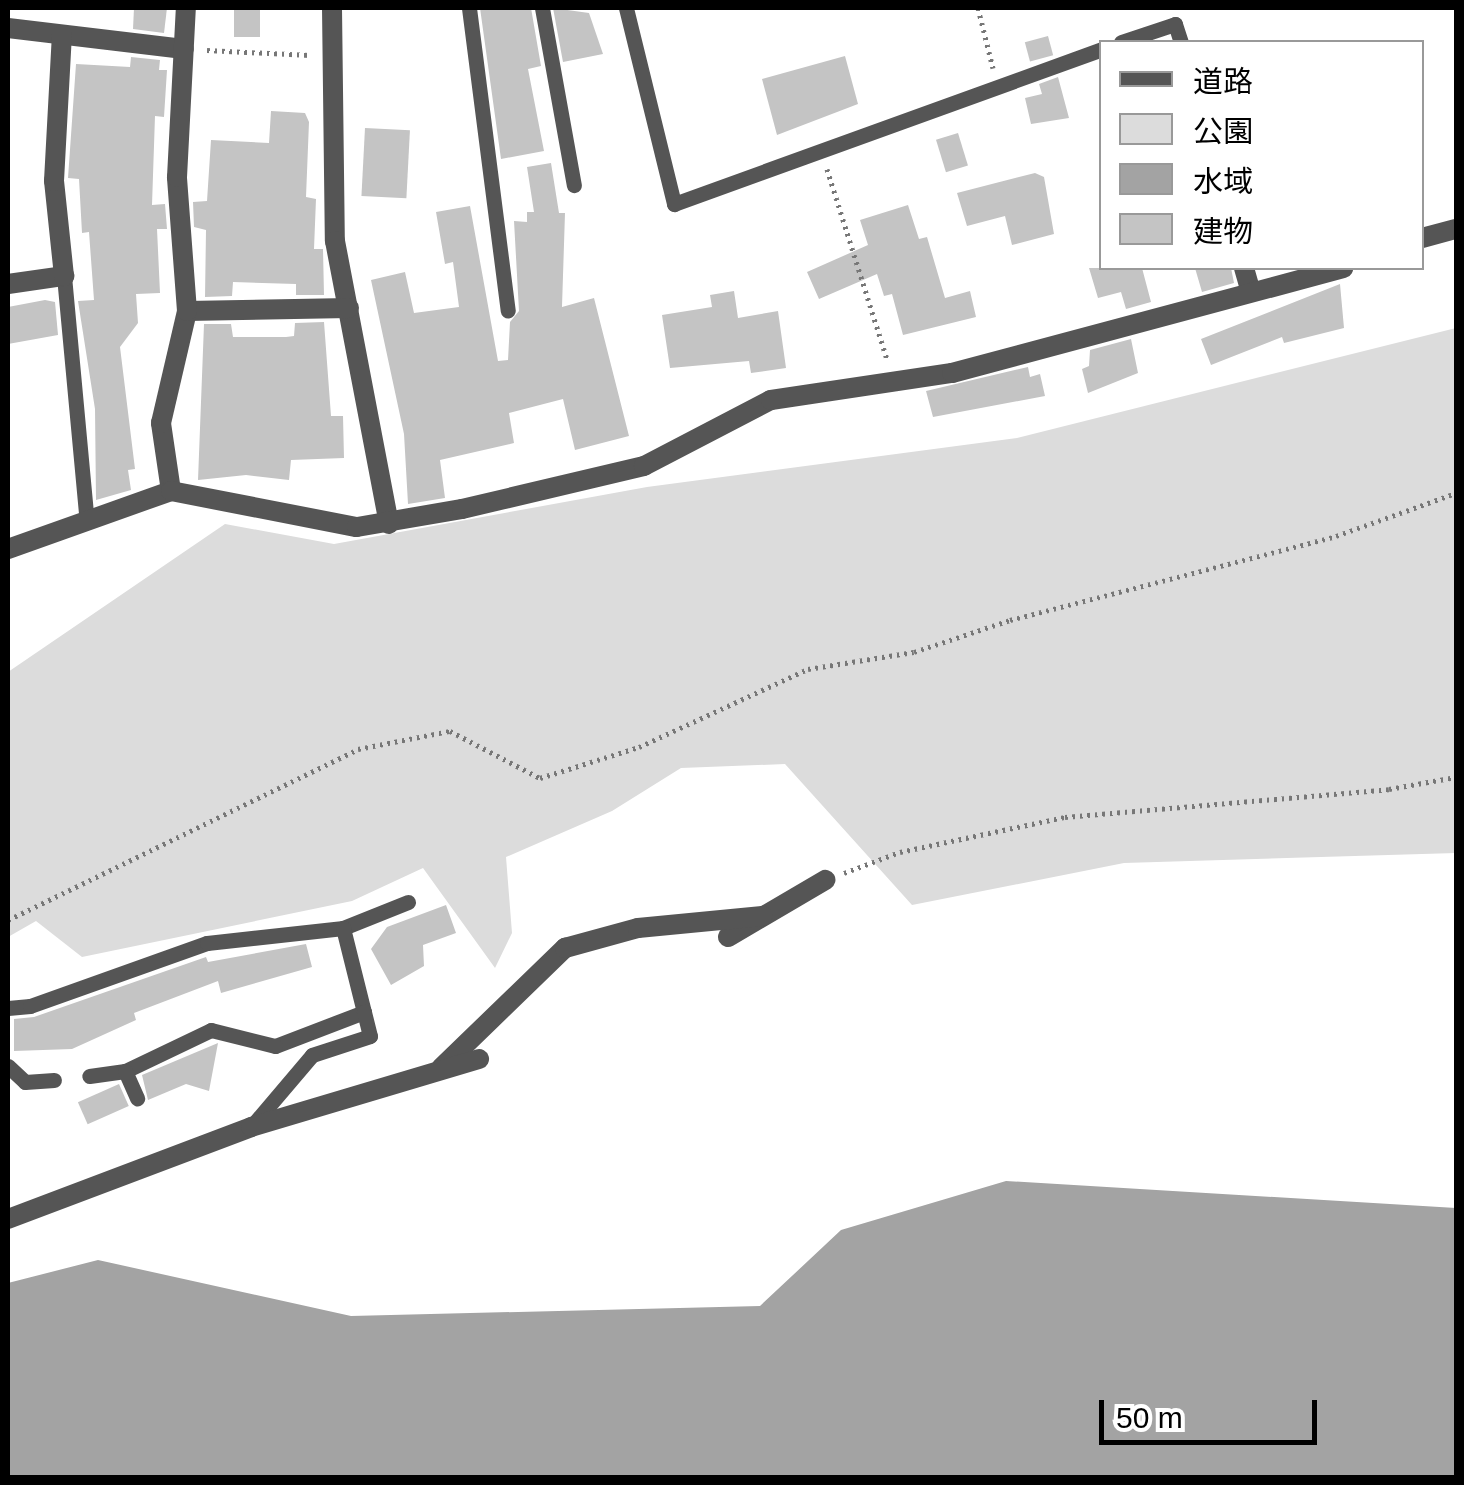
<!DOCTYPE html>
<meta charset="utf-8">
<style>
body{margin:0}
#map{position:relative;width:1464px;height:1485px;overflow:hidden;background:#fff;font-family:Helvetica,"Noto Sans JP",sans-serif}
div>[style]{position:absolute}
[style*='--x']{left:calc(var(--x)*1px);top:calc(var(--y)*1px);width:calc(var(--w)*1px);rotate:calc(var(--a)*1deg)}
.green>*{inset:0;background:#dcdcdc}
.water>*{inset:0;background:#a3a3a3}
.building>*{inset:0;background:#c4c4c4;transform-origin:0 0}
.path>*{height:5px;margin-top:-2.5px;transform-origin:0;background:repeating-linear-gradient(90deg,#777 0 2.5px,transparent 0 7.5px)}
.service>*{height:15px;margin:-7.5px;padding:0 7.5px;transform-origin:7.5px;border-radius:7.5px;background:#555}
.minor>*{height:20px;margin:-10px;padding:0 10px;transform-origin:10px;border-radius:10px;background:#555}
span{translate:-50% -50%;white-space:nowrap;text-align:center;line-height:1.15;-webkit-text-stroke:8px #fff;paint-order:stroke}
.frame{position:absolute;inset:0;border:10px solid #000;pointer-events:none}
.legend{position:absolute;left:1099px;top:40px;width:325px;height:230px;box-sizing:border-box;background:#fff;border:2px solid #999;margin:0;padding:12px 18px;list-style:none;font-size:30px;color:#000}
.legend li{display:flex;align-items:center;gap:20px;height:50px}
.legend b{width:50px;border:2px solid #999}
.scale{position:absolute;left:1099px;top:1400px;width:218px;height:45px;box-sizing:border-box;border:5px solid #000;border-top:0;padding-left:12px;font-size:30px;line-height:35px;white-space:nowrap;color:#000;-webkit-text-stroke:8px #fff;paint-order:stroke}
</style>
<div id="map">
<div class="green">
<i style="clip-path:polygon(1456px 328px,1456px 853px,1124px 863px,912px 905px,785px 764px,681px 768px,612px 811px,506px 857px,512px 933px,495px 968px,423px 868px,352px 901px,82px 957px,36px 921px,8px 937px,8px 672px,225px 524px,334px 544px,647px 487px,1017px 438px)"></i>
</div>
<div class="water">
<i style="clip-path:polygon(1006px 1181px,1456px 1208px,1456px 1477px,8px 1477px,8px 1283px,98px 1260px,351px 1316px,760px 1306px,841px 1230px)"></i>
</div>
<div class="building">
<i style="clip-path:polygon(134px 8px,167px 8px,164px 33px,133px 29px)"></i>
<i style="left:234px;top:8px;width:26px;height:29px"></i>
<i style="clip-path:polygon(480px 8px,531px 8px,541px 66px,528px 69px,544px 151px,501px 159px)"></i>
<i style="clip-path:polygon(553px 8px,589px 13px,603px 54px,563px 62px)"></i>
<i style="left:1048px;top:36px;width:20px;height:24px;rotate:75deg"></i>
<i style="clip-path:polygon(845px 56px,858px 104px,777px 135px,762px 79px)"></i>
<i style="clip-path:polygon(131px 57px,160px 60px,159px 70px,167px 70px,164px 117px,155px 116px,152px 205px,165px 204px,167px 229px,157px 229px,160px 293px,136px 294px,138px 323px,120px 347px,135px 469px,128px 470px,131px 490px,96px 500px,95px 409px,78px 301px,94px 300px,89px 232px,82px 233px,79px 179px,68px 178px,76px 64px,130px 67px)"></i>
<i style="clip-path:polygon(1058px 77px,1069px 118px,1031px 124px,1025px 98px,1042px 94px,1039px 84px)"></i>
<i style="clip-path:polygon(271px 111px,305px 113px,309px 122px,306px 197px,316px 199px,314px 249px,323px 249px,324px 295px,296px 295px,296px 284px,233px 282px,232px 296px,205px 297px,206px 230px,194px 227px,193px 202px,207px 201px,211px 140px,269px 143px)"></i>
<i style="left:365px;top:128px;width:45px;height:68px;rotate:3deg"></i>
<i style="left:958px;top:133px;width:34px;height:23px;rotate:73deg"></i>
<i style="clip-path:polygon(551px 163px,559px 213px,565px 213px,562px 307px,594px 298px,629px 436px,575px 450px,563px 399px,509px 413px,514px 443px,440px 460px,445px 498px,408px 504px,404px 434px,371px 280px,405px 272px,414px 313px,459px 307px,453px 262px,445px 264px,436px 212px,470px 206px,498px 361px,508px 360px,510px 322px,519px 311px,514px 221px,527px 222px,527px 212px,534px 212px,527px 167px)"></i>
<i style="clip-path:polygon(1035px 173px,1044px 177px,1054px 234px,1012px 245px,1005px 216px,967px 226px,957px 193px)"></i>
<i style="clip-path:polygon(908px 205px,919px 239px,927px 237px,945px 298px,970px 291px,976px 317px,903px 335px,892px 294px,884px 296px,877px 274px,819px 299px,807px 272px,868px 245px,860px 220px)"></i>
<i style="clip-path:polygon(1089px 268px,1142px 268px,1151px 302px,1126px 309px,1121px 292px,1098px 298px)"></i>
<i style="clip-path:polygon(1195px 268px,1231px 268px,1234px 283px,1202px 292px)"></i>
<i style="clip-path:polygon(1340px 284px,1344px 328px,1284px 343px,1282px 337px,1211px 365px,1201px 339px)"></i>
<i style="clip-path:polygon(734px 291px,738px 318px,778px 311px,786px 368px,751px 373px,749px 361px,670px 368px,662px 315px,712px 307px,710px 295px)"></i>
<i style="clip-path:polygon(45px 300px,55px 302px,58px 335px,8px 344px,8px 307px)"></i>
<i style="clip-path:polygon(324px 322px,331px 416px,343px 416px,344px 458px,291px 460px,289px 480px,246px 475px,198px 480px,204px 324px,231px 324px,233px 337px,286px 337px,294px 336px,295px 323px)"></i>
<i style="clip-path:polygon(1131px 339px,1138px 373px,1088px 393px,1082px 369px,1089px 366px,1090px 350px)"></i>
<i style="clip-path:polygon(1028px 367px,1030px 377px,1040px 374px,1045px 396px,933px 417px,926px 391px)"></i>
<i style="clip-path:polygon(446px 905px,456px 933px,423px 945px,424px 966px,391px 985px,371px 949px,387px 927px)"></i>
<i style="clip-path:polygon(306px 944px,312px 967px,221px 993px,218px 981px,134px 1013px,136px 1020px,72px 1049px,14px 1051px,14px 1019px,34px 1017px,206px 957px,208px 962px)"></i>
<i style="clip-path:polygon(218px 1043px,209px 1091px,186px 1084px,148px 1100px,142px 1075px)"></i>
<i style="left:119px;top:1084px;width:24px;height:45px;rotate:66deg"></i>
</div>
<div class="path">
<i style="--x:978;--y:8;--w:62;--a:76"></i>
<i style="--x:207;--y:50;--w:103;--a:2.8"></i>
<i style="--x:827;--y:169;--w:199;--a:72.5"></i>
<i style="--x:844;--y:873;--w:60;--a:-20.6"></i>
<i style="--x:900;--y:852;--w:169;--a:-12"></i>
<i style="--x:1065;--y:817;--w:325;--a:-4.9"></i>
<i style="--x:1389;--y:789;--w:68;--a:-10.2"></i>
<i style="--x:8;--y:920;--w:390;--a:-26"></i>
<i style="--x:358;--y:749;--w:94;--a:-11.1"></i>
<i style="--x:450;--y:731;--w:102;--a:27.6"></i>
<i style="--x:540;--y:778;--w:104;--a:-17.4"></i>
<i style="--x:639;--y:747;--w:186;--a:-24.8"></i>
<i style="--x:808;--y:669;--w:107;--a:-9.1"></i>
<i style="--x:914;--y:652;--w:101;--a:-18.4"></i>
<i style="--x:1010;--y:620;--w:337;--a:-14.4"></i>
<i style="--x:1336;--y:536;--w:127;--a:-19.7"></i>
</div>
<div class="service">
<i style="--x:469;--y:8;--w:305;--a:82.7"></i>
<i style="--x:542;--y:8;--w:180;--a:79.8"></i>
<i style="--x:626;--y:8;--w:202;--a:76.2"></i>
<i style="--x:674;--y:204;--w:455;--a:-19.9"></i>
<i style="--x:1121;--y:42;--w:57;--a:-18.4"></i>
<i style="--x:1175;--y:24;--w:19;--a:72"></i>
<i style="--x:64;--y:276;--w:247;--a:84.7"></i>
<i style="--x:343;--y:928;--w:70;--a:-21.8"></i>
<i style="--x:8;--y:1008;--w:22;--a:-5"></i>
<i style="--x:30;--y:1006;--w:188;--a:-19.6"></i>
<i style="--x:207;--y:943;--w:137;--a:-6.3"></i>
<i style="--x:343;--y:928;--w:87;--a:76"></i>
<i style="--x:364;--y:1012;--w:95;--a:159.1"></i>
<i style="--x:275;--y:1046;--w:66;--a:-166"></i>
<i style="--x:211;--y:1030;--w:95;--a:154.5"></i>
<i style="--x:125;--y:1071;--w:36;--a:172"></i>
<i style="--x:8;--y:1066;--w:23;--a:43"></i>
<i style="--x:25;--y:1082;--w:29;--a:-4"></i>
<i style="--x:125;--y:1071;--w:30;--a:66"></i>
<i style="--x:251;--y:1127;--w:94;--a:-49.7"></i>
<i style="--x:312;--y:1055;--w:61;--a:-18.1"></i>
<i style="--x:370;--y:1036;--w:25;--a:-104"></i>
</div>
<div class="minor">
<i style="--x:332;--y:8;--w:233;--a:89.3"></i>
<i style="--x:335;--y:241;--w:288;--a:79.2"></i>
<i style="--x:8;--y:28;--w:177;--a:6.8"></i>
<i style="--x:1422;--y:238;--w:35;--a:-15"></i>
<i style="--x:1244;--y:268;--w:22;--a:74"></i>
<i style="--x:8;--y:284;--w:57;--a:-8.1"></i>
<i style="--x:64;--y:276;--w:96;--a:-96"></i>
<i style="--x:54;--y:181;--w:146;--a:-86.9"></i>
<i style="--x:187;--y:311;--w:162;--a:-1.1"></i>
<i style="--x:171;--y:491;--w:69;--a:-98.4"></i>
<i style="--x:161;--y:423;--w:115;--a:-76.9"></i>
<i style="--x:187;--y:311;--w:134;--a:-94.3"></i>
<i style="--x:177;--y:177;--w:169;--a:-87"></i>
<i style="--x:8;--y:549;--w:173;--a:-19.6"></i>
<i style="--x:171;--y:491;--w:189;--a:11"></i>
<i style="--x:357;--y:527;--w:107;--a:-9.7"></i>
<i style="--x:462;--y:509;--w:187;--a:-13.3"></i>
<i style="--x:644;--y:466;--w:143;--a:-27.5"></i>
<i style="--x:771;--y:400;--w:183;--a:-8.5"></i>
<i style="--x:952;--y:373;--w:405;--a:-15"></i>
<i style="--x:728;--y:937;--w:113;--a:-30.4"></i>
<i style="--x:441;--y:1068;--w:173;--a:-44.1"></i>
<i style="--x:565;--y:948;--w:76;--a:-15.3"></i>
<i style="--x:638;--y:928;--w:125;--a:-5.5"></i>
<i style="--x:8;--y:1219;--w:260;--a:-20.7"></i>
<i style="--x:251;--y:1127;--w:238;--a:-16.6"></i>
</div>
<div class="frame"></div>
<ul class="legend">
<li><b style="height:12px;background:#555"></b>道路</li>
<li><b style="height:28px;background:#dcdcdc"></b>公園</li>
<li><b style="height:28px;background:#a3a3a3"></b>水域</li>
<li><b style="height:28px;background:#c4c4c4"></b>建物</li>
</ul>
<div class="scale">50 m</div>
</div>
